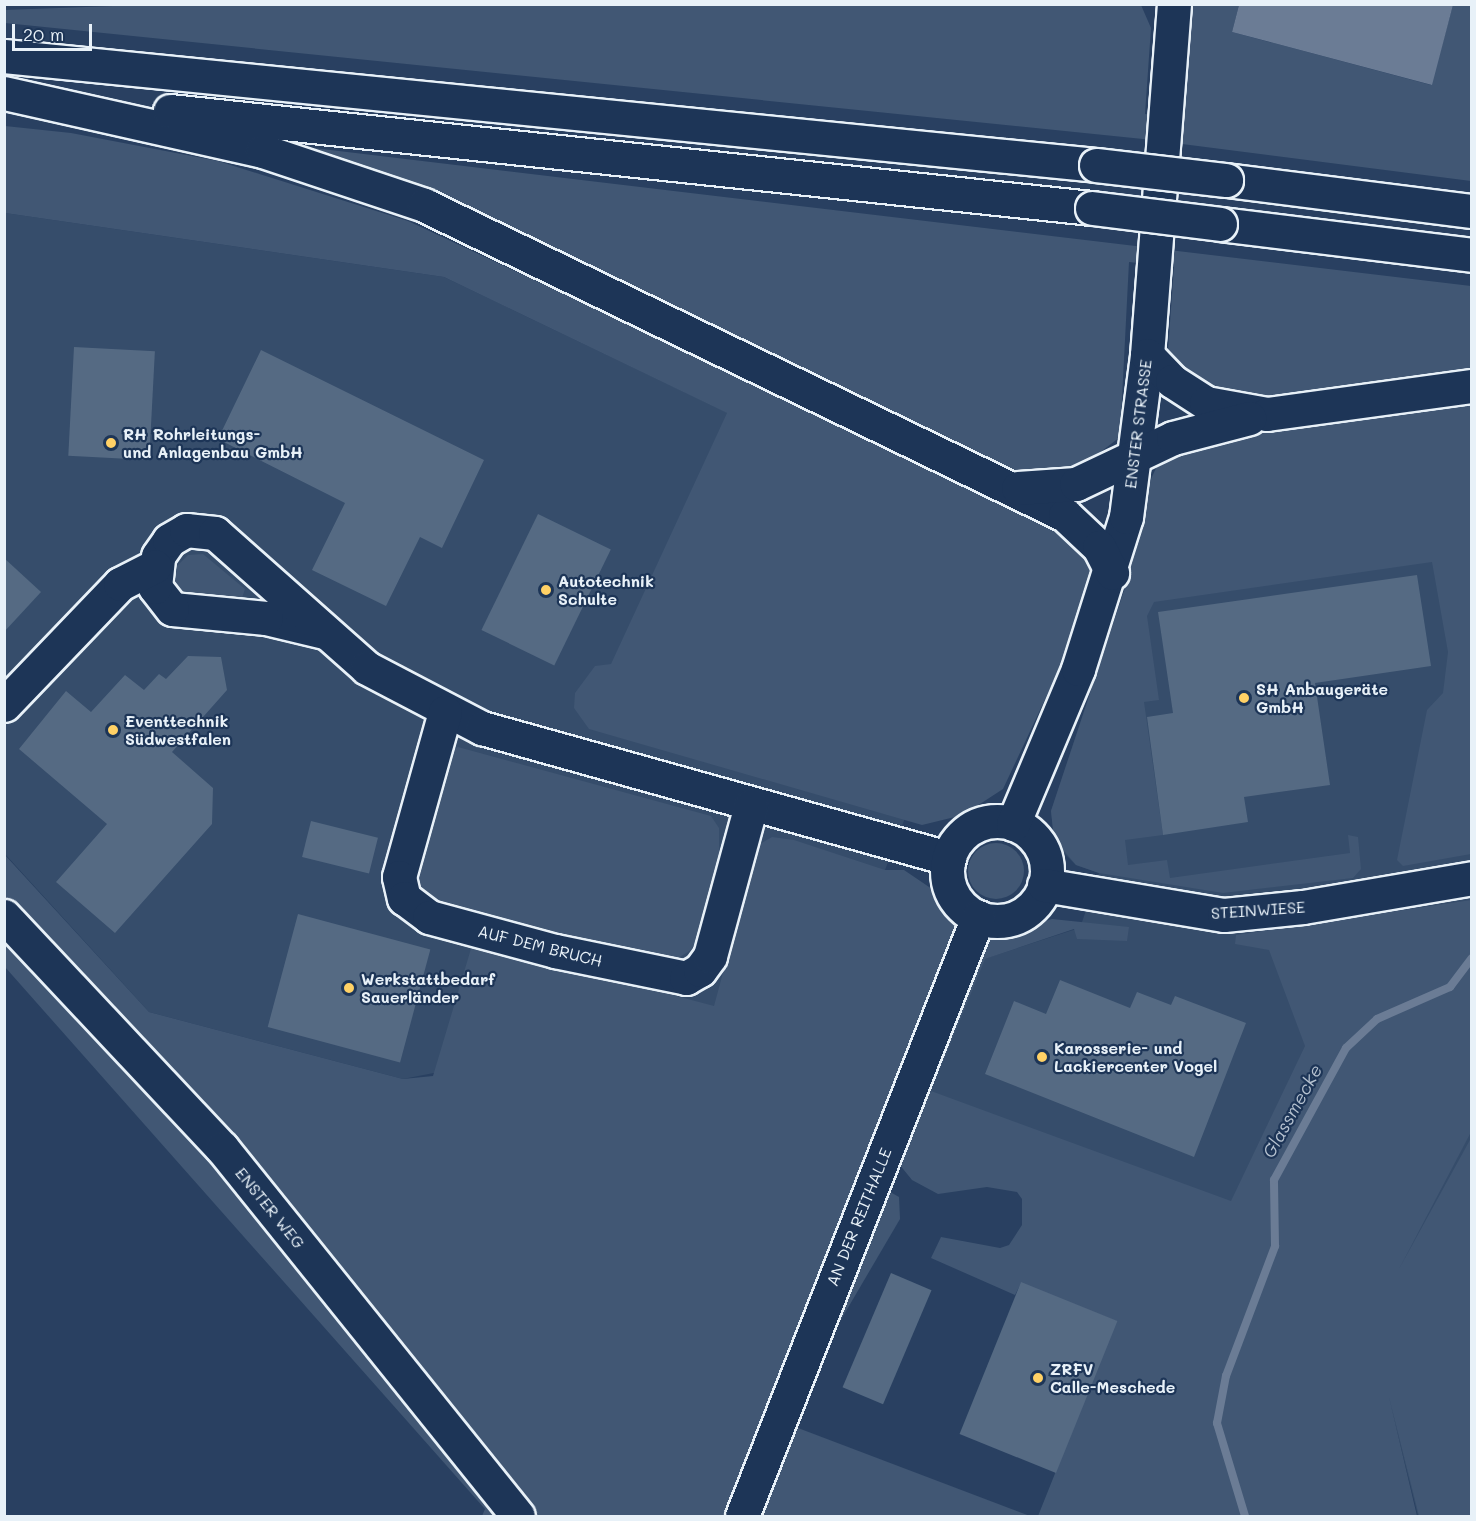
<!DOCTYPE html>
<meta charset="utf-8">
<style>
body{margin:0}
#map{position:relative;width:1476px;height:1521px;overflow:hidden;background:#294061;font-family:Mali,sans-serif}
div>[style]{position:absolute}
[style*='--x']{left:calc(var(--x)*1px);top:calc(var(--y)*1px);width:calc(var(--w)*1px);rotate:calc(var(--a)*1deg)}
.built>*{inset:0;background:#364d6b}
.green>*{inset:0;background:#415774}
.round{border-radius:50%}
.water>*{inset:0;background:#6b7c95}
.stream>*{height:8px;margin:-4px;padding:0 4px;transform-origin:4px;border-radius:4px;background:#6b7c95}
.building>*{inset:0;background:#556a83;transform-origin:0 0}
.roads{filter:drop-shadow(2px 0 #e8f1f8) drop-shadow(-2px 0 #e8f1f8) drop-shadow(0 2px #e8f1f8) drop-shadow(0 -2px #e8f1f8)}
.minor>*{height:33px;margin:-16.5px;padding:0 16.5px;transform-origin:16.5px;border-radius:16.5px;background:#1d3557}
.minor>.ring{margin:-16.5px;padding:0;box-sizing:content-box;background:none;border:33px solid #1d3557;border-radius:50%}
.highway>*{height:33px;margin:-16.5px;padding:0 16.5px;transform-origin:16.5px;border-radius:16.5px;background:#1d3557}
.bridges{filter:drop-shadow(2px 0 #e8f1f8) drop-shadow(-2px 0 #e8f1f8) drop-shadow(0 2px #e8f1f8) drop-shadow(0 -2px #e8f1f8)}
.highway-bridge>*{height:33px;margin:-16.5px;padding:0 16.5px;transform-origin:16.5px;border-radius:16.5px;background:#1d3557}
.dots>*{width:16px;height:16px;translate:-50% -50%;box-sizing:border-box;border:3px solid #1d3557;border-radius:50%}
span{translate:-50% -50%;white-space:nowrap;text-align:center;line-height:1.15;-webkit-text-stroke:4.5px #1d3557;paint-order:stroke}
.street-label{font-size:16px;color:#e8f1f8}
.poi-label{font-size:16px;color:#e8f1f8;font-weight:700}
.left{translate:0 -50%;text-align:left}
.water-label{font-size:18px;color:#b6c2d0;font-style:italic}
.frame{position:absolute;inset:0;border:6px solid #e8f1f8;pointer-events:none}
.scale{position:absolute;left:12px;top:24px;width:80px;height:27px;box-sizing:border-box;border:3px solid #e8f1f8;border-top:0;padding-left:8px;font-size:18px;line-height:21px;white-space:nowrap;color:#e8f1f8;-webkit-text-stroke:4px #1d3557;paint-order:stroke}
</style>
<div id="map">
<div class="built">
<i style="clip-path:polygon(5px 213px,444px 277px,728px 413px,910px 805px,885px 870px,941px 974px,403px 1079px,149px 1012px,5px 854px)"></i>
<i style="clip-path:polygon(1471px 404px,1471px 1516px,1418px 1516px,1378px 1356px,921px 1116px,984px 959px,1079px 928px,1082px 922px,1099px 873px,1076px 865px,1063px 852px,1054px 839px,1051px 811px,1125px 588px,1147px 488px,1158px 464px)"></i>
</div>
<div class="green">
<i style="clip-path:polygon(168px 4px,1141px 5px,1151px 28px,1145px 114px,1177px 118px,1187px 5px,1239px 5px,1232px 32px,1431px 85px,1453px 5px,1471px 5px,1471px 181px,1143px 139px,5px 23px,4px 10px)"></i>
<i style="clip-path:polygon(5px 126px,71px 133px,218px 161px,408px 221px,1056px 524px,1083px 547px,1091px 568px,1090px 588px,1085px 614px,1003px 789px,963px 815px,922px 825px,589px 729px,574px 708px,575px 693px,595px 666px,611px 664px,727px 413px,444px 277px,5px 213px)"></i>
<i style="clip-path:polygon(297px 146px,1471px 286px,1471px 373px,1266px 400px,1199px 387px,1168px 350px,1174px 267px,1129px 262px,1120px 437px,1076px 471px,1043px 475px,1007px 470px)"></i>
<i style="clip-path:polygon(1471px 404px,1471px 854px,1403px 866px,1397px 860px,1427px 710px,1443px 693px,1448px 652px,1432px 562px,1154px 602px,1147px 616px,1159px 700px,1144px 702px,1163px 835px,1125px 840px,1128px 865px,1167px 860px,1170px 878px,1350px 853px,1348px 835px,1358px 837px,1361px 869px,1353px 878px,1223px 893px,1099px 873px,1076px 865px,1054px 839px,1051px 811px,1125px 588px,1147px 488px,1158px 464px,1181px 446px,1222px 435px)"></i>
<i style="clip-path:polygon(203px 554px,245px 589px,242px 598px,196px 600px,182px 594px,175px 581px,177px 566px,188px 555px)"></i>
<i style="clip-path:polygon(458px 747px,711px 816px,719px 828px,719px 864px,700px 935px,691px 950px,675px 960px,661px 961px,440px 906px,417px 889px,413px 864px,450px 751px)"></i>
<i style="clip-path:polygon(772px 837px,794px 840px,885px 870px,904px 870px,932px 889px,957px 928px,737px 1516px,482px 1516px,485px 1509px,5px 967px,4px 854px,149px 1012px,403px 1079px,433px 1076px,473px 942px,714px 1006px,752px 865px,760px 844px)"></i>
<i class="round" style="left:968px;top:843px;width:56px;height:56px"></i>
<i style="clip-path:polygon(1471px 900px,1471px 1132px,1399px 1269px,1471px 1138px,1471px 1516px,1419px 1516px,1389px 1397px,1417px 1516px,1038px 1516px,1116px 1321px,1021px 1283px,1015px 1295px,931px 1258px,941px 1237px,1000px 1248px,1009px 1245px,1022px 1225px,1022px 1199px,1017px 1192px,987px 1187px,938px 1194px,912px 1180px,895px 1159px,976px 943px,1052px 919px,1129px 927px,1127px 941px,1077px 939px,1074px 929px,985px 959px,931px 1091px,1231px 1201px,1305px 1046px,1269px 950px,1235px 944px,1236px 935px)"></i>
<i style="clip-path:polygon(885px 1189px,899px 1197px,900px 1219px,815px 1364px)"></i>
<i style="clip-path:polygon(798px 1428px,1030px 1516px,749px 1516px)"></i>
</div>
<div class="water">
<i style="clip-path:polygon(1239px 5px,1239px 4px,1453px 5px,1432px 85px,1232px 32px)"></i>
</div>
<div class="stream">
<i style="--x:1245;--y:1516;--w:97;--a:-106.8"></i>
<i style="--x:1217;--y:1423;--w:48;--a:-79.2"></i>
<i style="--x:1226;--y:1376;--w:139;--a:-69.3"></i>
<i style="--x:1275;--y:1246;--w:66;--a:-90.9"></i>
<i style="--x:1274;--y:1180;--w:150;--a:-61.4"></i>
<i style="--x:1346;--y:1048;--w:42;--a:-43.1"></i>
<i style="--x:1377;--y:1019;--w:80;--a:-23.7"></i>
<i style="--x:1450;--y:987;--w:36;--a:-53"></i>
</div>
<div class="building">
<i style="left:74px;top:347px;width:81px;height:109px;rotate:3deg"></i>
<i style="clip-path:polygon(261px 350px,484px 460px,442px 548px,420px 537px,386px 606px,312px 570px,345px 503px,218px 439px)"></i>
<i style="left:538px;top:514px;width:81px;height:129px;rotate:26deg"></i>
<i style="clip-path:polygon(4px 558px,41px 592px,4px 632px)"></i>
<i style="clip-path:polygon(1417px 575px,1431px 666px,1315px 683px,1330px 785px,1244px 797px,1248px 822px,1163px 835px,1147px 717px,1173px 713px,1158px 612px)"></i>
<i style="clip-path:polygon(188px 656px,221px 657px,227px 690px,172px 752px,213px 788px,212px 824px,115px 933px,56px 882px,107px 824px,19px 749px,66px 691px,91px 712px,125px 675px,144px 690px,159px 674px,166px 679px)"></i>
<i style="left:311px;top:821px;width:69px;height:37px;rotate:14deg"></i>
<i style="left:298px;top:914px;width:137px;height:117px;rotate:15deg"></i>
<i style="clip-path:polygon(1060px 980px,1130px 1008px,1137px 992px,1171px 1005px,1175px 996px,1246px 1023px,1194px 1157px,985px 1074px,1014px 1001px,1046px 1014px)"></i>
<i style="left:891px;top:1273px;width:44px;height:124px;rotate:23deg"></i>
<i style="left:1021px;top:1282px;width:104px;height:164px;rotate:22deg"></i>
</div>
<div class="roads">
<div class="minor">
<i style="--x:324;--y:632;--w:60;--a:-166.4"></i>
<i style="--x:266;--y:618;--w:94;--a:-174.5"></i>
<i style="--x:172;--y:609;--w:28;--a:-128"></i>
<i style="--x:155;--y:587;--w:31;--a:-84"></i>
<i style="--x:158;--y:556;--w:19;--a:-55"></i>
<i style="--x:169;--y:540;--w:20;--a:-30"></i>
<i style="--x:186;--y:530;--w:29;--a:6"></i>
<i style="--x:215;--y:533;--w:203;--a:41.6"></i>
<i style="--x:367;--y:668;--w:130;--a:27.6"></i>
<i style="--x:482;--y:728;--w:485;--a:15.6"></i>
<i style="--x:4;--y:705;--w:168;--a:-46.2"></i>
<i style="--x:120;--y:584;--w:39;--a:-27"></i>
<i style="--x:445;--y:712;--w:171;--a:105.6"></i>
<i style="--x:399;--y:877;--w:22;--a:77"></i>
<i style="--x:404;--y:898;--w:31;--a:37"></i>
<i style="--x:429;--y:917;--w:131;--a:15.1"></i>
<i style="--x:555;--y:951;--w:134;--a:11.6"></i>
<i style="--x:686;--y:978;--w:16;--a:-30"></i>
<i style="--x:700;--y:970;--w:17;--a:-54"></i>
<i style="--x:710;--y:956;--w:156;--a:-74.8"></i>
<i class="ring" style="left:947px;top:821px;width:67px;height:67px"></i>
<i style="--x:1013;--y:824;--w:168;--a:-67.2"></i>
<i style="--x:1078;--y:669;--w:159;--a:-72.5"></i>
<i style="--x:1126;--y:517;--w:163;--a:-82.6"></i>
<i style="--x:1147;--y:355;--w:352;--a:-85.6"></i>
<i style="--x:1044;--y:885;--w:182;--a:9.5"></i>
<i style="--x:1224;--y:915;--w:79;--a:-5.8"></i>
<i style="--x:1303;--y:907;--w:171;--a:-9.7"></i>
<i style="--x:4;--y:916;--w:318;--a:46.8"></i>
<i style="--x:222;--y:1148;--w:472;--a:51.2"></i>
<i style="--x:742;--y:1516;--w:644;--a:-68.5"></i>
</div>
<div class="highway">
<i style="--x:4;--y:56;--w:1097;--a:5.7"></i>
<i style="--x:4;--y:93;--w:265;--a:12.6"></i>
<i style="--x:263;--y:151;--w:170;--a:18.5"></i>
<i style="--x:424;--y:205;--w:712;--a:25.81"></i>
<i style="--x:1065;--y:515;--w:47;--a:43.3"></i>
<i style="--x:1099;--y:547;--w:29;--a:63"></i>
<i style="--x:170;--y:111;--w:927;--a:6.01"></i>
<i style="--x:1226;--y:180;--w:248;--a:7.2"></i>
<i style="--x:1220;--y:224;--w:254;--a:7"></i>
<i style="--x:1147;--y:355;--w:36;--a:46"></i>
<i style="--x:1172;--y:381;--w:40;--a:32.9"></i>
<i style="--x:1206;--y:403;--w:62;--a:10.2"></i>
<i style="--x:1267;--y:414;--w:207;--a:-7.8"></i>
<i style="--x:1018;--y:488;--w:58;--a:-3.9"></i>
<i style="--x:1076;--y:484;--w:107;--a:-25.4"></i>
<i style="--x:1173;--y:438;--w:79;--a:-14.7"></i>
</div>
</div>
<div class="bridges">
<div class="highway-bridge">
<i style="--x:1096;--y:165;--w:131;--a:6.6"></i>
<i style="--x:1092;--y:208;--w:129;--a:7.1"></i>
</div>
</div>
<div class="dots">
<i style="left:111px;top:443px;background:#ffd166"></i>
<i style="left:546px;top:590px;background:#ffd166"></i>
<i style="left:1244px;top:698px;background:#ffd166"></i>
<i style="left:113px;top:730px;background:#ffd166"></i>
<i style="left:349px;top:988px;background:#ffd166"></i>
<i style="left:1042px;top:1057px;background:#ffd166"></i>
<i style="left:1038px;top:1378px;background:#ffd166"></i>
</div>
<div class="street-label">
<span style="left:1138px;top:424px;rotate:-83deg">ENSTER STRASSE</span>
<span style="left:1258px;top:910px;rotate:-4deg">STEINWIESE</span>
<span style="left:540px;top:946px;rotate:14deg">AUF DEM BRUCH</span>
<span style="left:270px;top:1208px;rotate:51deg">ENSTER WEG</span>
<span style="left:859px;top:1217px;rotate:-68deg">AN DER REITHALLE</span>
</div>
<div class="poi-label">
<span class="left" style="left:123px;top:443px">RH Rohrleitungs-<br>und Anlagenbau GmbH</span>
<span class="left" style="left:558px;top:590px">Autotechnik<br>Schulte</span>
<span class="left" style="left:1256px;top:698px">SH Anbaugeräte<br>GmbH</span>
<span class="left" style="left:125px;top:730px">Eventtechnik<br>Südwestfalen</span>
<span class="left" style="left:361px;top:988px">Werkstattbedarf<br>Sauerländer</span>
<span class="left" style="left:1054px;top:1057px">Karosserie- und<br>Lackiercenter Vogel</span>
<span class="left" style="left:1050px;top:1378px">ZRFV<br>Calle-Meschede</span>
</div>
<div class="water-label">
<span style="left:1292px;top:1111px;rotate:-61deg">Glassmecke</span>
</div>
<div class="frame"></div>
<div class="scale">20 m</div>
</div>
